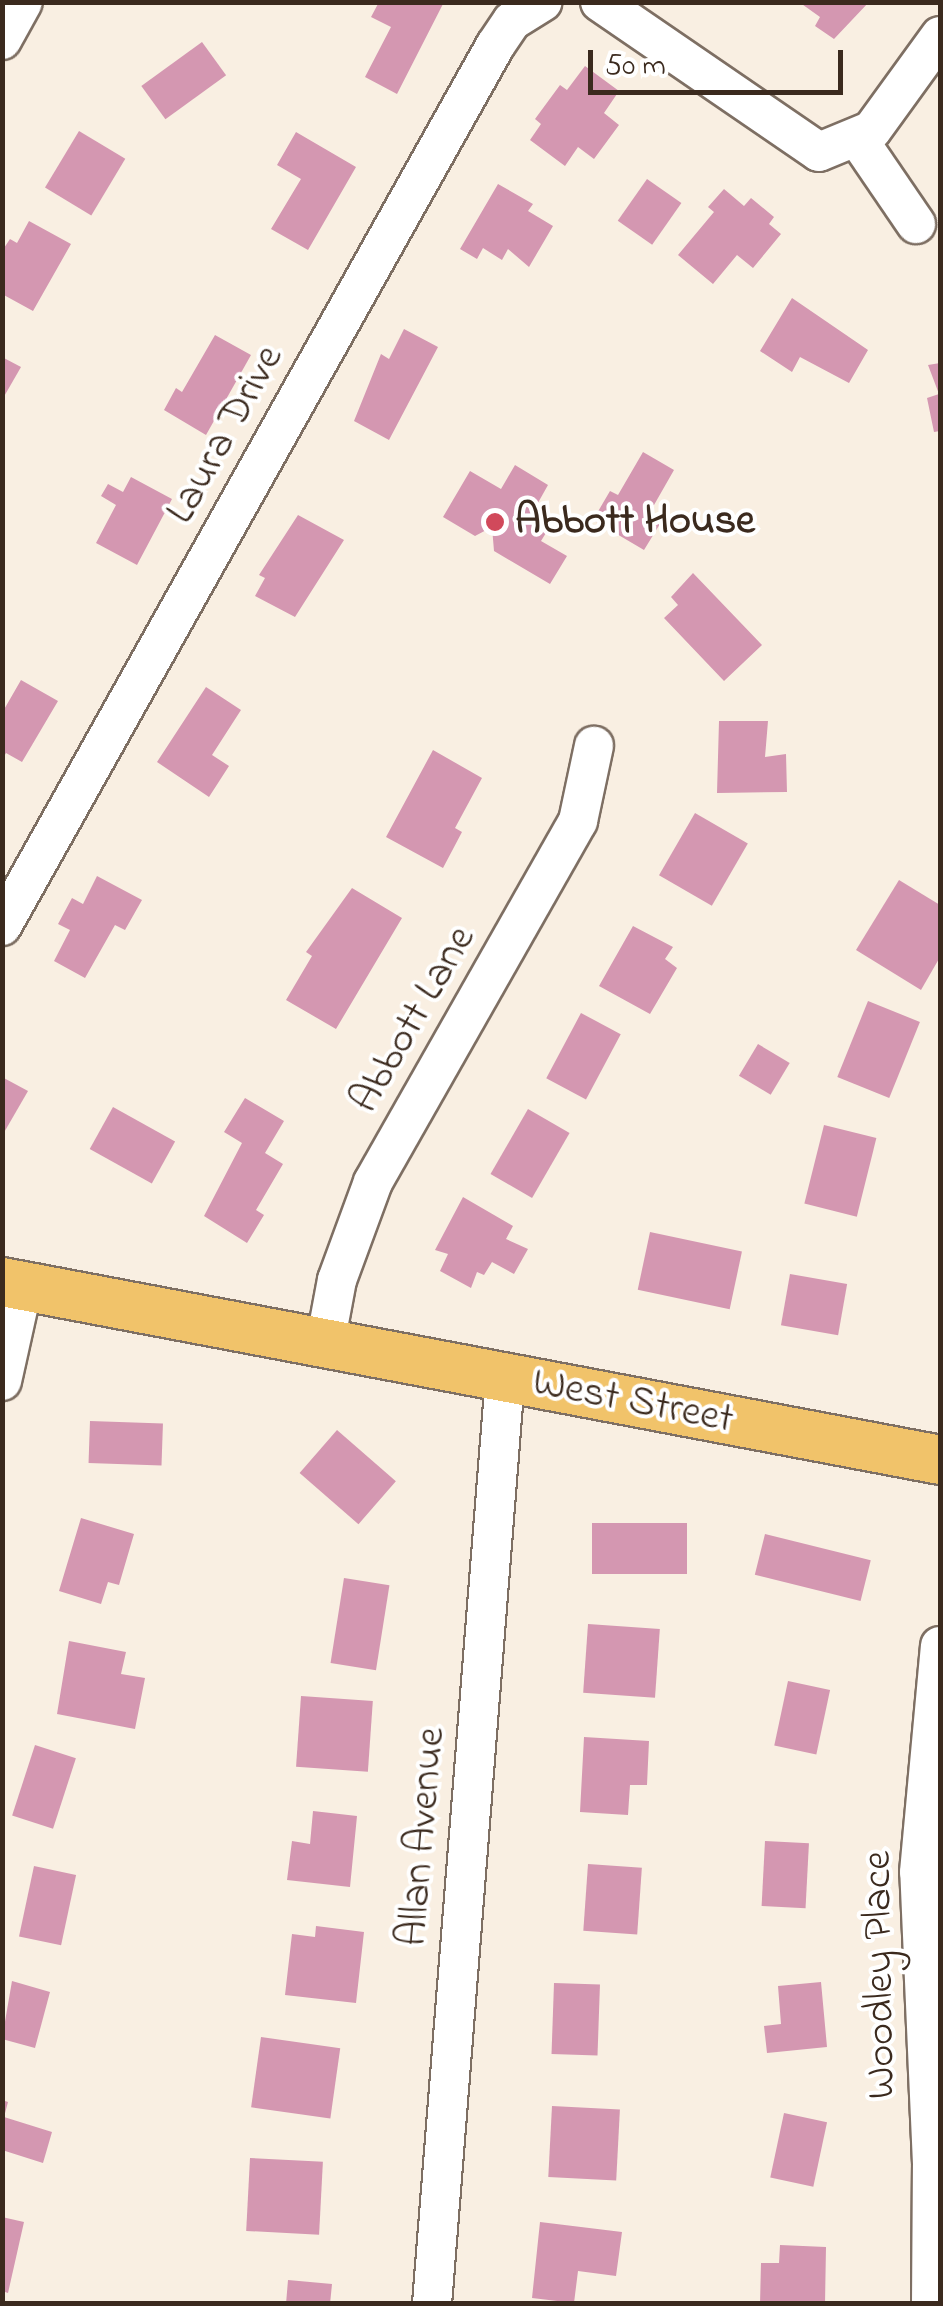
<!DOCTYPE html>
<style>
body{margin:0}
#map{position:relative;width:943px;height:2306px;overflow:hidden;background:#f9efe2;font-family:"Indie Flower",sans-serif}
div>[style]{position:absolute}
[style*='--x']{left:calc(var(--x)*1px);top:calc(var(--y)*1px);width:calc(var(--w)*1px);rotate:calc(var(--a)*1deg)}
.building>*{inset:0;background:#d497b1;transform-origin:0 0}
.roads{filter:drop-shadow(2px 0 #7e6f63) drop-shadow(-2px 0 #7e6f63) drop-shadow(0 2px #7e6f63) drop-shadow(0 -2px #7e6f63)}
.minor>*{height:38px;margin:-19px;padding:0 19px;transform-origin:19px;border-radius:19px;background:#fff}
.major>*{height:48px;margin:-24px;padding:0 24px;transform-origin:24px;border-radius:24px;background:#f1c36a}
.dots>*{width:28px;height:28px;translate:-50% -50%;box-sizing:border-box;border:5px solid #fff;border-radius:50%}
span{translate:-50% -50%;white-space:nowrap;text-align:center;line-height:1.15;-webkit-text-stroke:8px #fff;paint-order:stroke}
.street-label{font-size:42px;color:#3b2a1e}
.poi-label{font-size:42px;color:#3b2a1e;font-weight:700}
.left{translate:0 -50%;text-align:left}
.frame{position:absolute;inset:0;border:5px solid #3b2a1e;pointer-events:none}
.scale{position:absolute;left:588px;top:50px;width:255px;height:45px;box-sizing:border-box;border:5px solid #3b2a1e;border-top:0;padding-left:12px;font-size:30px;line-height:35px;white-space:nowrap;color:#3b2a1e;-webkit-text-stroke:8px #fff;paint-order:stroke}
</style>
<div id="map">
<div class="building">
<i style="clip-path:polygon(379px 2px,444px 2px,397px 94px,365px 77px,391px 27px,371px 17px)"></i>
<i style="clip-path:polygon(799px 2px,869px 2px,834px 39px,815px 26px,820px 17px)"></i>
<i style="left:202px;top:42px;width:41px;height:75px;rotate:54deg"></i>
<i style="clip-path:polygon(585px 66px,619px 91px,604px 113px,619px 125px,594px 159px,578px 147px,565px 166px,530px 140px,541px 124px,535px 119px,560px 85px,567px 90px)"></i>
<i style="left:79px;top:131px;width:54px;height:66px;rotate:31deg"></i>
<i style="clip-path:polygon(296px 132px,356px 167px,308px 250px,271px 229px,301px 179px,277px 165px)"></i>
<i style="left:647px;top:179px;width:42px;height:51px;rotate:35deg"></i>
<i style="clip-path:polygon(498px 184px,533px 204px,528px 211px,553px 226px,529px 267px,508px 249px,502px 260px,483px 248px,477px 259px,460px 249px)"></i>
<i style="clip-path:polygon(724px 189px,744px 206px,751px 198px,774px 217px,769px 224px,781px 234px,753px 268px,737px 255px,713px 284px,678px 255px,714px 212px,708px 207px)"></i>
<i style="clip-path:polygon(29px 221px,71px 244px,33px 311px,2px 294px,2px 251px,10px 239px,17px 243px)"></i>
<i style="clip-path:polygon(792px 298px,868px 350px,849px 383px,800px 357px,792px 372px,760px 351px)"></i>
<i style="clip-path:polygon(404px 329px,438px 347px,389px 440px,354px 421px,381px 354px,389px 359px)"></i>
<i style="clip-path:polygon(215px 335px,251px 355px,206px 435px,164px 410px,176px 388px,182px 392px)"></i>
<i style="clip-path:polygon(2px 357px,21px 367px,2px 400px)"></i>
<i style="clip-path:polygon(940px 363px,940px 431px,934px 432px,927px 398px,939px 394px,928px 365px)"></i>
<i style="clip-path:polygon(643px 452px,674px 470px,650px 512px,663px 519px,644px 550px,593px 520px,610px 491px,618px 495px)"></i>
<i style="clip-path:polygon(515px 465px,548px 485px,530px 517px,549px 528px,541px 541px,567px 556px,550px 584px,494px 551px,492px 527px,475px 536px,443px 517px,470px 471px,501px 489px)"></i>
<i style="clip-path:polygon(131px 477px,172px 499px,137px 565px,96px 543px,116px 505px,101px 496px,108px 484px,123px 492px)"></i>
<i style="clip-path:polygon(298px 515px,344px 540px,295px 617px,255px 596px,265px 578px,259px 575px)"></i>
<i style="clip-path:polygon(693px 573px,762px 645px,724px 681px,664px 618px,678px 605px,671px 597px)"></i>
<i style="clip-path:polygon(21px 680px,58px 701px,22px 762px,6px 753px,2px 760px,2px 713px)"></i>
<i style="clip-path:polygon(206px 687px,241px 710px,212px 755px,229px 766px,209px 797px,157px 762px)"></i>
<i style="clip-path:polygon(719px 721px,768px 721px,765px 757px,786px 754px,787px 792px,717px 793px)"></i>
<i style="clip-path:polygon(433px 750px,482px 778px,455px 828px,462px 832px,443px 868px,386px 837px)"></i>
<i style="left:695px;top:813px;width:61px;height:72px;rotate:30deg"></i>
<i style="clip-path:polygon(97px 876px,142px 900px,125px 930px,115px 925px,85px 978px,54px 961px,70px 930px,58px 924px,72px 898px,83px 904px)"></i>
<i style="clip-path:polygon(899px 880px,940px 905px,940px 957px,921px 990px,856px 950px)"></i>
<i style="clip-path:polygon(352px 888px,402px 918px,336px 1029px,286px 1000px,312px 956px,306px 952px)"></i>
<i style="clip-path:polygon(633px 926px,673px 947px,665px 959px,677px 968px,650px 1014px,599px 986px)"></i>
<i style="left:868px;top:1001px;width:56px;height:82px;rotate:22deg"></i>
<i style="left:581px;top:1013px;width:45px;height:74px;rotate:28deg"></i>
<i style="left:758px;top:1044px;width:37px;height:37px;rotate:31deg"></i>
<i style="clip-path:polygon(2px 1077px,28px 1091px,2px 1136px)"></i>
<i style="clip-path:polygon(245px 1098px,284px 1121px,265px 1153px,283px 1164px,256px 1210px,264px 1215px,247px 1243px,204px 1216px,242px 1143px,224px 1132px)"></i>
<i style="left:113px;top:1107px;width:71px;height:48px;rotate:29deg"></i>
<i style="left:528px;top:1109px;width:48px;height:75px;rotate:30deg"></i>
<i style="left:824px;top:1125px;width:54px;height:81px;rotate:14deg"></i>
<i style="clip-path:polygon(463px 1197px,513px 1226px,506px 1239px,528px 1249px,514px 1274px,492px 1262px,484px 1275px,477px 1272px,471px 1288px,440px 1271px,448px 1254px,435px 1250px)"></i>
<i style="left:650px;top:1232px;width:94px;height:59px;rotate:12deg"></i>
<i style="left:790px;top:1274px;width:58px;height:52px;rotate:10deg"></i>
<i style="left:90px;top:1421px;width:73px;height:42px;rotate:2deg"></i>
<i style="left:337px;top:1430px;width:78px;height:57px;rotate:41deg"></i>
<i style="clip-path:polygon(81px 1518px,134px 1534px,119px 1585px,108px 1582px,101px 1604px,59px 1591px)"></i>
<i style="left:687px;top:1523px;width:51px;height:95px;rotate:90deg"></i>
<i style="left:765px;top:1534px;width:109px;height:42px;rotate:14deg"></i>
<i style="left:344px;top:1578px;width:46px;height:86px;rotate:9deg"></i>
<i style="left:588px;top:1624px;width:72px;height:69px;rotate:4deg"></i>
<i style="clip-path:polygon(69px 1641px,126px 1652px,121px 1674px,145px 1678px,135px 1729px,57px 1714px)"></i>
<i style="left:788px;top:1681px;width:43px;height:66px;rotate:12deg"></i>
<i style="left:301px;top:1696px;width:72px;height:71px;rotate:4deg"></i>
<i style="clip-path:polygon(584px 1737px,649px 1741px,647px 1785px,630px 1785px,628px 1815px,580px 1812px)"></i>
<i style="left:35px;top:1745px;width:43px;height:74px;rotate:18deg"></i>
<i style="clip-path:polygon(313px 1811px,357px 1816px,350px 1887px,287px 1880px,292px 1841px,310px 1844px)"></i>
<i style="left:765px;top:1841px;width:44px;height:65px;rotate:3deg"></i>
<i style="left:588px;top:1864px;width:54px;height:67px;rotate:4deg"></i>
<i style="left:34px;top:1866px;width:43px;height:72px;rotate:12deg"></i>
<i style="clip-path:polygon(316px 1926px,364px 1932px,356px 2003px,285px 1995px,292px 1934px,315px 1937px)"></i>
<i style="clip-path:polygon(12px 1981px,50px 1992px,35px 2048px,2px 2039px)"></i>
<i style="clip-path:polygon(821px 1982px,827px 2047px,767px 2053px,764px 2026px,781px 2024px,778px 1986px)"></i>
<i style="left:554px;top:1983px;width:46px;height:71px;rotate:2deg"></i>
<i style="left:261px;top:2037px;width:80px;height:71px;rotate:8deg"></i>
<i style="clip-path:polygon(2px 2100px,8px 2102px,4px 2117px,52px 2132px,43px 2163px,2px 2150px)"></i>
<i style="left:552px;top:2106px;width:68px;height:71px;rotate:3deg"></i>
<i style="left:784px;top:2113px;width:44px;height:66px;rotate:12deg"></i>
<i style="left:250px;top:2158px;width:73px;height:73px;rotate:3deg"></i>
<i style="clip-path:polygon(2px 2217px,24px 2222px,8px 2293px,2px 2291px)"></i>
<i style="clip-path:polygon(540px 2222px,622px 2232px,616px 2276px,578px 2271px,574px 2303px,532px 2298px)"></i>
<i style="clip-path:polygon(780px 2245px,826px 2247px,825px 2304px,760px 2304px,761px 2263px,779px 2263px)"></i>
<i style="clip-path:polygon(288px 2280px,332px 2284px,330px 2304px,286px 2304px)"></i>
</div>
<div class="roads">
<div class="minor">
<i style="--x:600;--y:2;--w:265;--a:34.4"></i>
<i style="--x:819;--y:152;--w:57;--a:-22.5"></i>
<i style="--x:872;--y:130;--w:116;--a:-54.1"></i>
<i style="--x:2;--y:40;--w:43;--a:-61.1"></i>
<i style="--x:858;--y:139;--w:103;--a:55.7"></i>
<i style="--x:2;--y:926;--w:1009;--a:-60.74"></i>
<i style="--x:495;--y:46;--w:30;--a:-56"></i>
<i style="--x:512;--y:21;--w:36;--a:-32"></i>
<i style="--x:325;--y:1344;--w:65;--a:-79.4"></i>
<i style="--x:337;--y:1280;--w:104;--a:-69.8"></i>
<i style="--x:373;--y:1182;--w:415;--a:-60.4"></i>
<i style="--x:578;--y:821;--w:77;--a:-78"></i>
<i style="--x:2;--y:1381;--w:97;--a:-77.5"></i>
<i style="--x:432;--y:2304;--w:929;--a:-85.49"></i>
<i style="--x:931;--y:2304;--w:140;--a:-89.6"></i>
<i style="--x:932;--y:2164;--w:292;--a:-92.5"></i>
<i style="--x:919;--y:1872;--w:227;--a:-84.7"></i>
</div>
<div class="major">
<i style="--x:2;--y:1282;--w:955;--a:10.74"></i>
</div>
</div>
<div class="dots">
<i style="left:495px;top:522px;background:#d1495b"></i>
</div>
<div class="street-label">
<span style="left:226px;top:435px;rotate:-61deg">Laura Drive</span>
<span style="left:414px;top:1020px;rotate:-60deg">Abbott Lane</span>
<span style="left:633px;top:1402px;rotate:11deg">West Street</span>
<span style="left:423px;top:1837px;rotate:-85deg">Allan Avenue</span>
<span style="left:881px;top:1975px;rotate:-91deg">Woodley Place</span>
</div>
<div class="poi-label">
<span class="left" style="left:515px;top:522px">Abbott House</span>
</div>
<div class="frame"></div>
<div class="scale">50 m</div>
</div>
